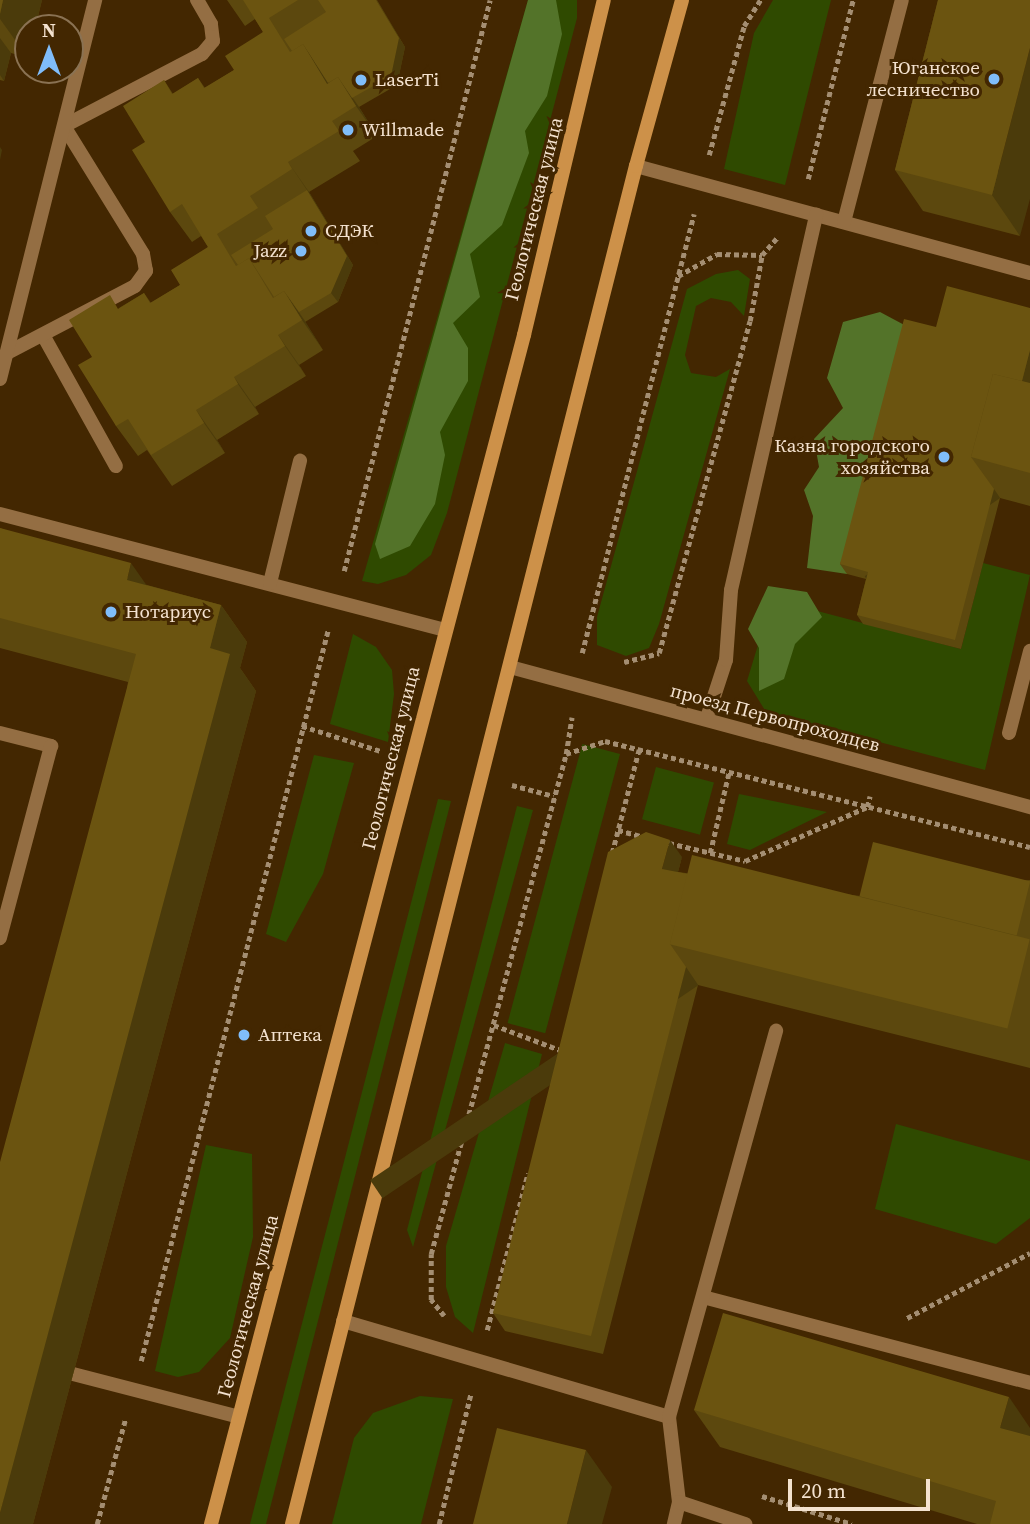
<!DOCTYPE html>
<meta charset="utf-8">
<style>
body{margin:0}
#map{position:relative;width:1030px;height:1524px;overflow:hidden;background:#432701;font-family:"Source Serif 4",serif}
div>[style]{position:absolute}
.green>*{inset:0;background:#2f4a00;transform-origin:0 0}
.forest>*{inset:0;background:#537329}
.path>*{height:4.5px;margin-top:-2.25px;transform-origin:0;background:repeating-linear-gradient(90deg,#a48e72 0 5px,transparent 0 8.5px)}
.service>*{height:14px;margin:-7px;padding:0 7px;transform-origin:7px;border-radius:7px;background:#946e43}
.minor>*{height:14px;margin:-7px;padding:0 7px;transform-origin:7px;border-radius:7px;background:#946e43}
.secondary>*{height:14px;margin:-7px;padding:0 7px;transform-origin:7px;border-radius:7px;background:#cd9149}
.wall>*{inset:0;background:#5c480e}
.shaded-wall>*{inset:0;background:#4b3b0b;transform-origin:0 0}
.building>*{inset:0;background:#6b5410;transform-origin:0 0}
.dots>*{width:19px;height:19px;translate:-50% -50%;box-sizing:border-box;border:4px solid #432701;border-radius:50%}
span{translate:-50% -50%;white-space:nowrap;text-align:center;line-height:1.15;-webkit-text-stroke:6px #432701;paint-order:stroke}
.poi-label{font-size:19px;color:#f4e2cf}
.right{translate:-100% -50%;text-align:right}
.left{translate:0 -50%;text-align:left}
.street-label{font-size:19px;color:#f4e2cf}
.north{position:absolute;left:14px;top:14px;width:70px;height:70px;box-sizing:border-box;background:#432701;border:2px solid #8a7253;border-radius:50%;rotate:0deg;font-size:19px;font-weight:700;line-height:28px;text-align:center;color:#f4e2cf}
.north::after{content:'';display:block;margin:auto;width:24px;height:32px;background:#80bdfa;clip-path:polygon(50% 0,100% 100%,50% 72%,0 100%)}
.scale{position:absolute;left:788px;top:1479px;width:142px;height:32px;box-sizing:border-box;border:4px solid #f4e2cf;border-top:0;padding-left:9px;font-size:21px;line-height:24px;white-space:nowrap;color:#f4e2cf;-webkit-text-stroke:5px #432701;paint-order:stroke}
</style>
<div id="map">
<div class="green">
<i style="clip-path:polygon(528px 0,577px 0,577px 18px,447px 513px,431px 555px,406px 575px,378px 584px,362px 581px)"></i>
<i style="clip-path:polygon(773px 0,831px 0,785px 185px,724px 169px,754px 33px)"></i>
<i style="clip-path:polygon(738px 270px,750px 279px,744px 316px,731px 302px,711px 298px,696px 306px,685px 355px,691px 373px,716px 377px,730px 369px,659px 624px,649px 648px,626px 656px,597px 645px,597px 617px,687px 289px,716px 274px)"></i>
<i style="clip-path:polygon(983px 563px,1030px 575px,985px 770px,766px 712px,747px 681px,772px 599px,961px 649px)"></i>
<i style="clip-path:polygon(353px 634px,376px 647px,392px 670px,394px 694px,388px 742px,330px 724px)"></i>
<i style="left:620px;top:754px;width:289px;height:39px;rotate:105deg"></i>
<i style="clip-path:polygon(314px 755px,354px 763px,323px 874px,286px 942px,266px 934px)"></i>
<i style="left:656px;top:767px;width:60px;height:54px;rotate:15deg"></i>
<i style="clip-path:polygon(739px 794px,827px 812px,750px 850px,727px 844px)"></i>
<i style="clip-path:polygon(438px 799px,451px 801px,266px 1524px,250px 1524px)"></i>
<i style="clip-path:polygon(517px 806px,533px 810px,413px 1247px,407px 1230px)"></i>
<i style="clip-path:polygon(505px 1043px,542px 1054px,473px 1333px,455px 1317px,446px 1287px,446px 1246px)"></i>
<i style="clip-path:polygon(896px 1124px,1030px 1161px,1030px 1218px,996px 1244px,875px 1209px)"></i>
<i style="clip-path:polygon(206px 1145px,252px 1154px,253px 1237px,230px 1338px,199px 1372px,178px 1377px,155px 1371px)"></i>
<i style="clip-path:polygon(420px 1396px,453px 1399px,421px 1524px,332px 1524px,354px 1438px,373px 1413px)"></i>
</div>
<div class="forest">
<i style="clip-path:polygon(528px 0,556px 0,562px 34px,547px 96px,525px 131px,529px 153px,502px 225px,470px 254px,480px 297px,453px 323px,468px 348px,468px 381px,440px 432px,445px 455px,435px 504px,410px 546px,380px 559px,375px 544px)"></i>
<i style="clip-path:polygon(880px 312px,910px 328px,847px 574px,807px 568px,813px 516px,804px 490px,819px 467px,814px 439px,843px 408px,827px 378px,843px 322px)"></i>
<i style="clip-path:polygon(768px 586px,807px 592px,822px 617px,795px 644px,784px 679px,759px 691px,759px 648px,748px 629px)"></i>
</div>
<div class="path">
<i style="left:709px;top:155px;width:134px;rotate:-74.8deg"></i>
<i style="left:744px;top:26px;width:31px;rotate:-58deg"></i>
<i style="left:808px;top:179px;width:185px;rotate:-75.9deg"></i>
<i style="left:678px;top:276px;width:45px;rotate:-29.4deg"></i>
<i style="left:717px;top:254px;width:45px;rotate:1.3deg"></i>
<i style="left:344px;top:571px;width:589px;rotate:-75.66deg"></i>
<i style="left:582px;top:653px;width:453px;rotate:-75.7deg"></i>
<i style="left:624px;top:662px;width:36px;rotate:-14deg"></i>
<i style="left:659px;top:653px;width:344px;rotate:-74.7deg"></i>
<i style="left:750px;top:321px;width:67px;rotate:-79.7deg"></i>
<i style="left:762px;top:255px;width:23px;rotate:-49deg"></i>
<i style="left:302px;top:726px;width:83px;rotate:17.6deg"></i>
<i style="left:566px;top:754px;width:41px;rotate:-18.4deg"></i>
<i style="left:605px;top:741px;width:438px;rotate:14deg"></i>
<i style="left:512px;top:785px;width:43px;rotate:14.7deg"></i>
<i style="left:618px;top:830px;width:27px;rotate:15deg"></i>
<i style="left:669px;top:843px;width:78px;rotate:13.3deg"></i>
<i style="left:745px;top:861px;width:133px;rotate:-23.9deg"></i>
<i style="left:867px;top:807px;width:11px;rotate:-75deg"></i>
<i style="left:612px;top:853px;width:107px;rotate:-75.4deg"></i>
<i style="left:710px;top:853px;width:83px;rotate:-76.8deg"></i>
<i style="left:494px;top:1025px;width:71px;rotate:20.7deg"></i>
<i style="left:444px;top:1316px;width:21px;rotate:-129deg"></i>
<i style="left:431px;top:1300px;width:46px;rotate:-90deg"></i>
<i style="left:431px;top:1254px;width:518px;rotate:-74.89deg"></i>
<i style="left:566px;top:754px;width:37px;rotate:-81deg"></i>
<i style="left:907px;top:1318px;width:139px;rotate:-27.9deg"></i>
<i style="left:487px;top:1330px;width:162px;rotate:-75.4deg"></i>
<i style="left:141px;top:1361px;width:755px;rotate:-75.65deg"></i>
<i style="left:762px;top:1496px;width:94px;rotate:17.3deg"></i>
<i style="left:97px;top:1524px;width:108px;rotate:-74.9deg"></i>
<i style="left:439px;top:1524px;width:135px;rotate:-76.3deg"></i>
</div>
<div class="service">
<i style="left:636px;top:166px;width:408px;rotate:15.2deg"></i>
<i style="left:844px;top:222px;width:229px;rotate:-75.4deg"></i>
<i style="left:43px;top:335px;width:150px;rotate:60.9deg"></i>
<i style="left:7px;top:353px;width:144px;rotate:-27.6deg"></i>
<i style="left:135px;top:286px;width:19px;rotate:-54deg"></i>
<i style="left:146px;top:271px;width:17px;rotate:-100deg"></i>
<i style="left:143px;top:254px;width:150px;rotate:-121.7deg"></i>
<i style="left:64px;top:126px;width:156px;rotate:-27.6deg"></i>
<i style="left:202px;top:54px;width:17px;rotate:-50deg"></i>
<i style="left:213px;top:41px;width:17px;rotate:-97deg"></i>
<i style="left:211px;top:24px;width:28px;rotate:-120deg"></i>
<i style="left:0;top:379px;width:391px;rotate:-75.9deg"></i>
<i style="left:0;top:514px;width:458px;rotate:14.6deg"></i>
<i style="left:270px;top:583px;width:126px;rotate:-76.2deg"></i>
<i style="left:707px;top:718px;width:61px;rotate:-71.9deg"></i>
<i style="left:726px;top:660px;width:70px;rotate:-85.9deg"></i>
<i style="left:731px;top:590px;width:385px;rotate:-77.2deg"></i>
<i style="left:0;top:733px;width:53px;rotate:14.3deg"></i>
<i style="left:51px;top:746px;width:199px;rotate:104.9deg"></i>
<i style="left:1009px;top:733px;width:85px;rotate:-75.6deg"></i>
<i style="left:703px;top:1297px;width:338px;rotate:14.7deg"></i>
<i style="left:343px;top:1321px;width:340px;rotate:16.4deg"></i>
<i style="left:669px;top:1417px;width:86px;rotate:83.3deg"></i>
<i style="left:679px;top:1502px;width:23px;rotate:103deg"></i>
<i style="left:73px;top:1374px;width:171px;rotate:14.5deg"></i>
<i style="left:669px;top:1417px;width:401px;rotate:-74.5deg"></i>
<i style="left:679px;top:1502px;width:70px;rotate:18.4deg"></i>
</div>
<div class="minor">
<i style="left:510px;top:667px;width:539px;rotate:15.07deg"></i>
</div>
<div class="secondary">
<i style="left:211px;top:1524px;width:1230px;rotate:-75.25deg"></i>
<i style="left:524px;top:335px;width:344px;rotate:-76.6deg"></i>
<i style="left:292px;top:1524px;width:1401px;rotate:-75.79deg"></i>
<i style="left:636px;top:166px;width:172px;rotate:-74.5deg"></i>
</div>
<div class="wall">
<i style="clip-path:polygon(0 0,42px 0,28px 58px,11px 53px,4px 81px,0 80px)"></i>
<i style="clip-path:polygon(227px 0,377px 0,405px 47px,397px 85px,359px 107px,377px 136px,353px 151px,360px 161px,309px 192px,353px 265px,338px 302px,305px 322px,323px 350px,299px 365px,306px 376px,255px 407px,259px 414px,217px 440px,225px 453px,172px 486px,147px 450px,138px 456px,116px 426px,92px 357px,119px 308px,144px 293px,151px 303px,180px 285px,208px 247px,201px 236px,192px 242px,170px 212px,145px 142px,164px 80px,173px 94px,198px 78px,205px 88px,234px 70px,263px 32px,255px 19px,245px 26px)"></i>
<i style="clip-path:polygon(938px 0,1020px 236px,923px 211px,895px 170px)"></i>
<i style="clip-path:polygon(1030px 308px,1030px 506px,1000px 498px,961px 649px,863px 624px,857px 615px,866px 579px,847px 574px,840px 564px,936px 327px)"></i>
<i style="clip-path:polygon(0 528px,147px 585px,221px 605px,247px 642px,240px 668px,256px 691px,33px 1524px,0 1524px,128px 682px,0 648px)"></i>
<i style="clip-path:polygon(682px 857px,678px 872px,860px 896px,1030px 880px,1030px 1068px,698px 985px,603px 1354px,505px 1331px,493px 1313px)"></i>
<i style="clip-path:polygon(694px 1410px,1030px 1428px,1030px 1524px,977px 1524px,720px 1447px)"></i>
</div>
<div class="shaded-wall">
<i style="clip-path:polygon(3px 0,42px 0,35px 28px,28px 28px,28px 58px,0 19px,0 14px)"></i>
<i style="clip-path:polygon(376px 0,405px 47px,397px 85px,391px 76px)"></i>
<i style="clip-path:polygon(0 38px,11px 53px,4px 81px,0 75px)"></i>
<i style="clip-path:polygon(303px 44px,324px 74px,342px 104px,327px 84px)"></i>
<i style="clip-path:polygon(1030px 48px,1030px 199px,1020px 236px,992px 195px)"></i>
<i style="clip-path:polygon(338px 77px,359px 107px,377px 136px,356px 106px)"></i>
<i style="clip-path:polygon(0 147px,2px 150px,0 160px)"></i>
<i style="clip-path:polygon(288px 162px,309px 192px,353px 265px,338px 302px,331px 293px,307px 190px)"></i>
<i style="clip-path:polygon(284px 291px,305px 321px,323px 350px,302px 320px)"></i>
<i style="clip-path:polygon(278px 335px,299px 365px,306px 376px,285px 346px)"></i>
<i style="clip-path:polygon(1030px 350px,1030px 384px,1000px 465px)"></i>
<i style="clip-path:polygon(234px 377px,255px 407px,259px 414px,238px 384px)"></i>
<i style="clip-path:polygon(196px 410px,217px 440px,225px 453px,204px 423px)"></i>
<i style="left:994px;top:489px;width:11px;height:156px;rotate:56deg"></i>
<i style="clip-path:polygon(131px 563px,157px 600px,127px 580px)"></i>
<i style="clip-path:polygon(221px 605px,247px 642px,240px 668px,256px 691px,33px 1524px,0 1524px,0 1513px,210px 648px)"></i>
<i style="clip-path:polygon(670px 840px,682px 857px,674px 887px,662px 869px)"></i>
<i style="left:686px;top:967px;width:22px;height:381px;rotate:56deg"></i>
<i style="clip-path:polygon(1009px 1397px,1030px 1428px,1030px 1450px,1000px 1428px)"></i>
<i style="clip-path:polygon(586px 1450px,612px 1487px,602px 1524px,567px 1524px)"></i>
</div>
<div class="building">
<i style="clip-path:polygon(0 0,3px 0,0 14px)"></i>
<i style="clip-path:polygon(243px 0,298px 0,269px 18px,290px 52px,303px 44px,327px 84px,338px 77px,356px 106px,332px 121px,339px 131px,288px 162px,292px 169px,250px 196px,258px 208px,217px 234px,236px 266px,249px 258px,273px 298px,284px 291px,302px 320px,278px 335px,285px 346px,234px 377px,238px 384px,196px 410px,204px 423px,151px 455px,128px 419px,116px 426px,78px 365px,92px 357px,69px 320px,110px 295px,118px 309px,144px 293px,150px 303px,180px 285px,171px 270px,208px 247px,182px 204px,170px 212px,132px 150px,145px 142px,123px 106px,164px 80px,172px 94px,198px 78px,204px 88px,234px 70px,225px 56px,263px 32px)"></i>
<i style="clip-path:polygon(318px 0,376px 0,399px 38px,391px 76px,352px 98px,338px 77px,328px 83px,303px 44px,292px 51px,284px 39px,326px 12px)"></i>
<i style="clip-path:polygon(938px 0,1030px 0,1030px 48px,992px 195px,895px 170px)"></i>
<i style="clip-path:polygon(307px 190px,347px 256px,331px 293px,299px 312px,284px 291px,274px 297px,249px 258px,238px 265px,231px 255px,273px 229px,265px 216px)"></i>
<i style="clip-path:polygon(947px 286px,1030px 308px,1030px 350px,1022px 381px,993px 374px,971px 457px,994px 489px,955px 640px,857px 615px,868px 572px,840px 564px,904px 319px,936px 327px)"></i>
<i style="clip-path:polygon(993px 374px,1030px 383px,1030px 473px,971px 457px)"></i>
<i style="clip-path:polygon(0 528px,131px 563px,127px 580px,221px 605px,210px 648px,230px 654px,0 1513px,0 1162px,136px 654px,0 618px)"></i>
<i style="clip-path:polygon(646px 832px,670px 840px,662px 869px,688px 874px,670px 944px,686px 967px,591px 1336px,493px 1313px,608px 852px)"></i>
<i style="left:873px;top:842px;width:162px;height:56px;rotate:14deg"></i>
<i style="left:692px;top:855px;width:348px;height:92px;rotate:14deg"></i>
<i style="clip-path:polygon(723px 1313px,1009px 1397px,1000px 1428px,1030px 1436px,1030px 1524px,990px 1524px,996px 1501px,694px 1410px)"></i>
<i style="clip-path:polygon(497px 1428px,586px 1450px,567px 1524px,473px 1524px)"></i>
</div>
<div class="dots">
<i style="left:994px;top:79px;background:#80bdfa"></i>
<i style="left:361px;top:80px;background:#80bdfa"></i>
<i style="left:348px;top:130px;background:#80bdfa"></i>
<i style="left:311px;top:231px;background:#80bdfa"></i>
<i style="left:301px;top:251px;background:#80bdfa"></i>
<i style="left:944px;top:457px;background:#80bdfa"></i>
<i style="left:111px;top:612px;background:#80bdfa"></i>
<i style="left:244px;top:1035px;background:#80bdfa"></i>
</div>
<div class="poi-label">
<span class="right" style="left:980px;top:79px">Юганское<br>лесничество</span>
<span class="left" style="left:375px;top:80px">LaserTi</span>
<span class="left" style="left:362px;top:130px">Willmade</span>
<span class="left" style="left:325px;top:231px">СДЭК</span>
<span class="right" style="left:287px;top:251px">Jazz</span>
<span class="right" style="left:930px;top:457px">Казна городского<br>хозяйства</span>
<span class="left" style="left:125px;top:612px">Нотариус</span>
<span class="left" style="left:258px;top:1035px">Аптека</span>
</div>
<div class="street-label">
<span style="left:534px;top:209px;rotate:-76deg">Геологическая улица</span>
<span style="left:775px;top:718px;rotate:15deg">проезд Первопроходцев</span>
<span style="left:391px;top:758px;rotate:-76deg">Геологическая улица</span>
<span style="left:248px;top:1306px;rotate:-75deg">Геологическая улица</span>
</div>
<div class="north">N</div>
<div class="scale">20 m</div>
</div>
